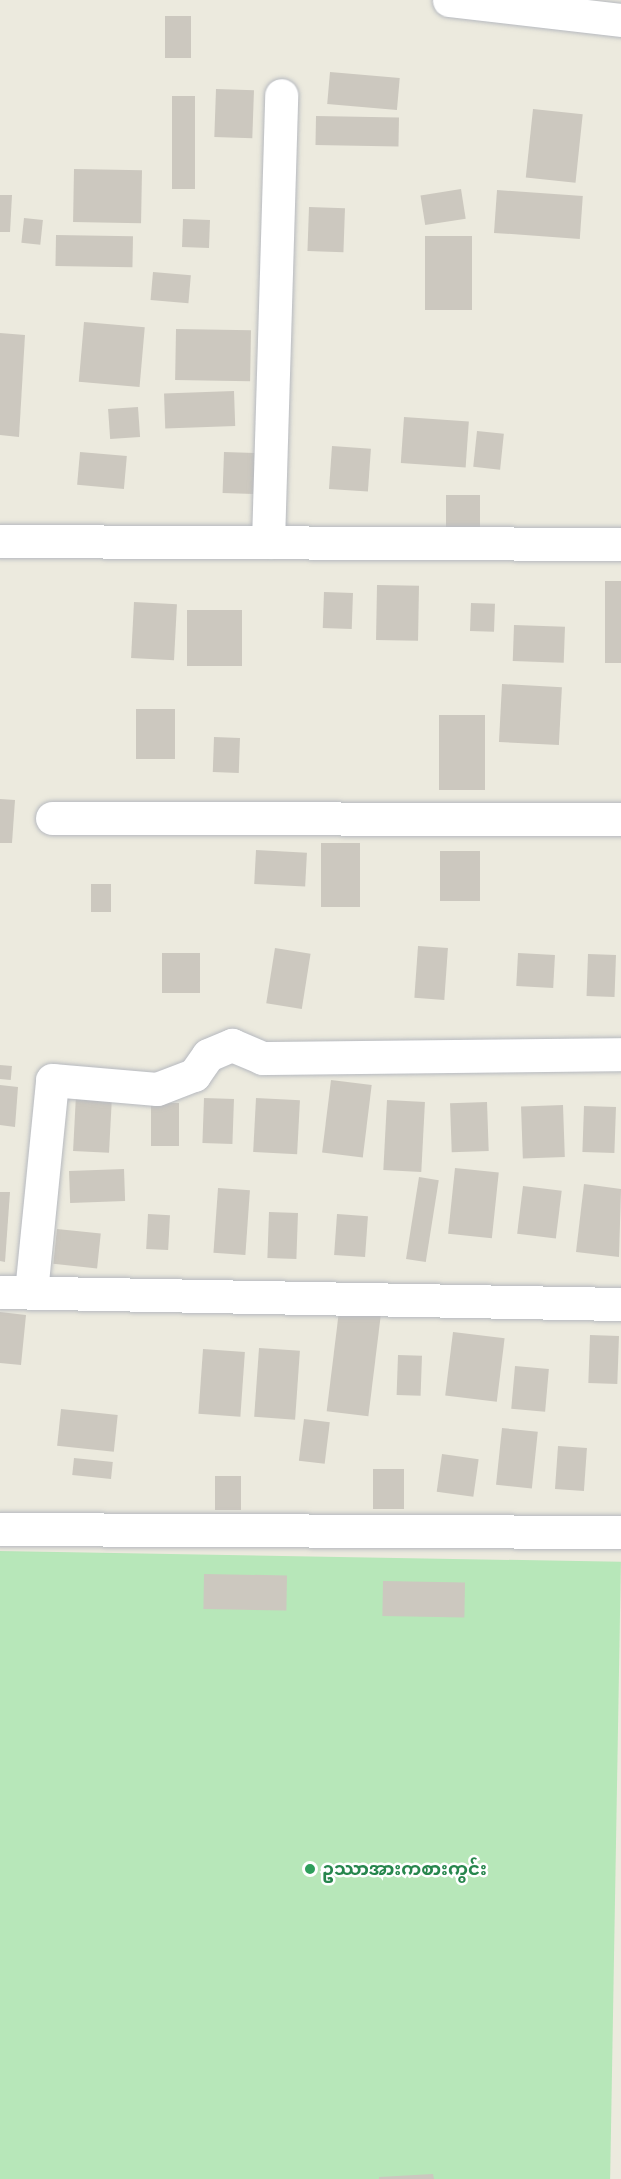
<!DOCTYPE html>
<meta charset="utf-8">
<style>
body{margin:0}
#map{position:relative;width:621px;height:2179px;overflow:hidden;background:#eceade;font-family:"Fira Sans","Noto Sans Myanmar",sans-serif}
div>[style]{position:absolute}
.green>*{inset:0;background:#b7e7b9;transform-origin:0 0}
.building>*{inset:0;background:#ccc8bf;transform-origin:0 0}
.roads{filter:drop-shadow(0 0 2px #b6b9bf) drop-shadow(0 0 2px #b6b9bf)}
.minor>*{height:33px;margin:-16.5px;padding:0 16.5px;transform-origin:16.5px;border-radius:16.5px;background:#fff}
.dots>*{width:16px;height:16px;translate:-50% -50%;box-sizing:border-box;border:3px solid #fff;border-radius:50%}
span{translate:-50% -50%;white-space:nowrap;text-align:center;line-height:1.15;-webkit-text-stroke:5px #fff;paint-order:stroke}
.leisure-label{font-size:18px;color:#27864d;font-weight:700}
.left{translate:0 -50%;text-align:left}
</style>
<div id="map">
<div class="green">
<i style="left:0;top:1551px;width:621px;height:628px;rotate:1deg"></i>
</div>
<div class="building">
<i style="left:165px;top:16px;width:26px;height:42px"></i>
<i style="left:330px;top:72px;width:70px;height:32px;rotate:5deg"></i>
<i style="left:216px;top:89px;width:38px;height:48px;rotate:2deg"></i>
<i style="left:172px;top:96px;width:23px;height:93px"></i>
<i style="left:533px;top:109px;width:50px;height:69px;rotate:6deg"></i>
<i style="left:316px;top:116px;width:83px;height:29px;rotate:1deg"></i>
<i style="left:74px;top:169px;width:68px;height:53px;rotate:1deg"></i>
<i style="left:461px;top:189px;width:30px;height:41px;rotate:81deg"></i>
<i style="left:497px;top:190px;width:86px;height:43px;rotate:4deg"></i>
<i style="clip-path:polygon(0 195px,12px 195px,10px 232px,0 232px)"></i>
<i style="left:309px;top:207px;width:36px;height:44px;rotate:2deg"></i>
<i style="left:24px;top:218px;width:19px;height:25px;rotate:6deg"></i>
<i style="left:183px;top:219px;width:27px;height:28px;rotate:2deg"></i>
<i style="left:56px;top:235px;width:77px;height:31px;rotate:1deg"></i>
<i style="left:425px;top:236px;width:47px;height:74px"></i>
<i style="left:153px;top:272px;width:38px;height:28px;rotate:5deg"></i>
<i style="left:84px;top:322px;width:61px;height:60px;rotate:5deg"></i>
<i style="left:176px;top:329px;width:75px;height:51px;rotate:1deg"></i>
<i style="clip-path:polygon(0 333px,25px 335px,19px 437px,0 435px)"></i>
<i style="left:234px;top:391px;width:35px;height:70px;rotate:88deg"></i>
<i style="left:138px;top:407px;width:30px;height:30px;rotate:86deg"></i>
<i style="left:404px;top:417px;width:65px;height:46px;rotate:4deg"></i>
<i style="left:477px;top:431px;width:27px;height:36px;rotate:6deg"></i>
<i style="left:332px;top:446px;width:39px;height:43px;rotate:4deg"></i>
<i style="left:80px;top:452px;width:47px;height:33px;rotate:5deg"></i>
<i style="left:224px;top:452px;width:31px;height:41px;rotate:2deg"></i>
<i style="left:446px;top:495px;width:34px;height:35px"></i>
<i style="left:605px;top:581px;width:16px;height:82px"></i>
<i style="left:377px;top:585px;width:42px;height:55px;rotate:1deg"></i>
<i style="left:324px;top:592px;width:29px;height:36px;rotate:2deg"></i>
<i style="left:134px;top:602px;width:43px;height:56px;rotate:3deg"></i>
<i style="left:471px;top:603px;width:24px;height:28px;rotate:2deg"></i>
<i style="left:187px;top:610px;width:55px;height:56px"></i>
<i style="left:514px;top:625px;width:51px;height:36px;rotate:2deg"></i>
<i style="left:502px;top:684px;width:60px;height:58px;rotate:3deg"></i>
<i style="left:136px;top:709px;width:39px;height:50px"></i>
<i style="left:439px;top:715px;width:46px;height:75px"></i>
<i style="left:214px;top:737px;width:26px;height:35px;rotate:2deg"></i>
<i style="clip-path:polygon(0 799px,15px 800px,12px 843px,0 843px)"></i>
<i style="left:321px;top:843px;width:39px;height:64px"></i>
<i style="left:256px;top:850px;width:51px;height:34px;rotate:3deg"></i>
<i style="left:440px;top:851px;width:40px;height:50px"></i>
<i style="left:111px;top:884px;width:28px;height:20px;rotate:90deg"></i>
<i style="left:418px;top:946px;width:30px;height:52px;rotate:4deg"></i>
<i style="left:275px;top:948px;width:36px;height:56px;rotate:9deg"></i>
<i style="left:162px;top:953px;width:38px;height:40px"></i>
<i style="left:518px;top:953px;width:37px;height:33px;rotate:3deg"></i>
<i style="left:588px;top:954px;width:28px;height:42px;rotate:2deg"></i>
<i style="left:0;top:1065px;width:12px;height:14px;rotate:5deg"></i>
<i style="left:331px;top:1080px;width:41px;height:73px;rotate:7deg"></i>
<i style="clip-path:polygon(0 1085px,18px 1087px,15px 1127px,0 1125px)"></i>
<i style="left:76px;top:1095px;width:36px;height:56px;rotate:3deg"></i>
<i style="left:204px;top:1098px;width:30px;height:45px;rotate:2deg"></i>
<i style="left:256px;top:1098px;width:44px;height:54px;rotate:3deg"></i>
<i style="left:387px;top:1100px;width:38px;height:70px;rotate:3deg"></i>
<i style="left:487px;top:1102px;width:49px;height:37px;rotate:88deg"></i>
<i style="left:151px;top:1103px;width:28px;height:43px"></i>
<i style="left:563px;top:1105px;width:52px;height:42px;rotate:88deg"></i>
<i style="left:584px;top:1106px;width:32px;height:46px;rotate:2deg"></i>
<i style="left:455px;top:1168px;width:44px;height:66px;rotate:6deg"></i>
<i style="left:124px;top:1169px;width:32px;height:55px;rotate:88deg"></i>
<i style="left:419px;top:1177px;width:20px;height:83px;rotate:9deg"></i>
<i style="clip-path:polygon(584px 1184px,621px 1189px,619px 1257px,576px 1252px)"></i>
<i style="left:523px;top:1186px;width:39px;height:48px;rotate:7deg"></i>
<i style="left:218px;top:1188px;width:32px;height:65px;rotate:4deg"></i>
<i style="clip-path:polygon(0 1192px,10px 1192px,5px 1262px,0 1261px)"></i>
<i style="left:269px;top:1212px;width:29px;height:46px;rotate:2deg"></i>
<i style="left:148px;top:1214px;width:22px;height:35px;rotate:3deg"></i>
<i style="left:337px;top:1214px;width:31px;height:41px;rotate:4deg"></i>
<i style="left:57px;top:1229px;width:44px;height:35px;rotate:6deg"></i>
<i style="left:339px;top:1311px;width:42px;height:101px;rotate:7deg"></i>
<i style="clip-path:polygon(0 1312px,26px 1315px,21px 1365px,0 1363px)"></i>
<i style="left:453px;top:1332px;width:52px;height:64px;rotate:7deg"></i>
<i style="left:590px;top:1335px;width:29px;height:48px;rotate:2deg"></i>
<i style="left:259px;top:1348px;width:41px;height:69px;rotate:4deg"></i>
<i style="left:203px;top:1349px;width:42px;height:65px;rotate:4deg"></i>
<i style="left:398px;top:1355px;width:24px;height:40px;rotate:2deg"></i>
<i style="left:515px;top:1366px;width:34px;height:43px;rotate:5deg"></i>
<i style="left:61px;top:1409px;width:57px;height:37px;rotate:6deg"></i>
<i style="left:304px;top:1419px;width:26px;height:42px;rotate:7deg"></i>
<i style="left:502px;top:1428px;width:36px;height:57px;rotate:6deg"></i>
<i style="left:558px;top:1446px;width:29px;height:43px;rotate:4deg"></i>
<i style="left:442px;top:1454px;width:37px;height:38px;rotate:8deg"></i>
<i style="left:74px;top:1458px;width:39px;height:17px;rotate:6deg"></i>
<i style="left:373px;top:1469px;width:31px;height:40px"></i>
<i style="left:215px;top:1476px;width:26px;height:34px"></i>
<i style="left:204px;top:1574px;width:83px;height:35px;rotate:1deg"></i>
<i style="left:383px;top:1581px;width:82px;height:35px;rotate:1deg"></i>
<i style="clip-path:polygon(433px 2174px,434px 2179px,379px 2179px,379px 2177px)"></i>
</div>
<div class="roads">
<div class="minor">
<i style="left:449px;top:0;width:173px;rotate:6.6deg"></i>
<i style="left:0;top:541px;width:621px;rotate:0.28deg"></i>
<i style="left:268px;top:542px;width:447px;rotate:-88.3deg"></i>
<i style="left:52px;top:818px;width:569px;rotate:0.1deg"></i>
<i style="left:0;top:1292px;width:621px;rotate:1.11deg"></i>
<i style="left:31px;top:1292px;width:213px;rotate:-84.3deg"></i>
<i style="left:52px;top:1080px;width:105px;rotate:4.9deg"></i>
<i style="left:157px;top:1089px;width:40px;rotate:-21deg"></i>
<i style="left:194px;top:1075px;width:24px;rotate:-55deg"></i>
<i style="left:208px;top:1055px;width:26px;rotate:-23deg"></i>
<i style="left:232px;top:1045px;width:33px;rotate:23deg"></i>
<i style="left:262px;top:1058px;width:359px;rotate:-0.6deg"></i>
<i style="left:0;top:1529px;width:621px;rotate:0.28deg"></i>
</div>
</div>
<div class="dots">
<i style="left:310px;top:1869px;background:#2e9e5b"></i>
</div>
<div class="leisure-label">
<span class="left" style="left:322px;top:1869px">ဥဿာ‌အားကစားကွင်း</span>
</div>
</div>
